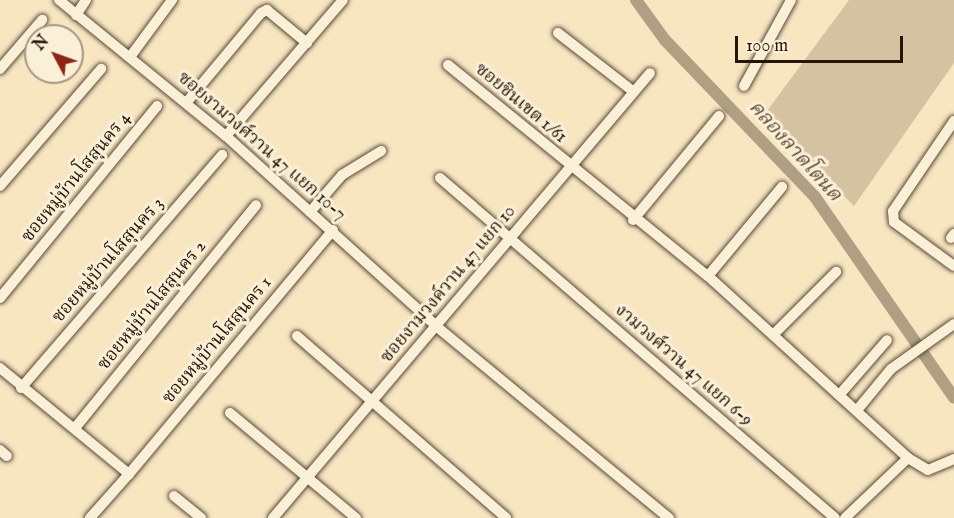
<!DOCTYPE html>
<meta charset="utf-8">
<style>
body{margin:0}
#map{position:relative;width:954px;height:518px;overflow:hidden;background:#f8e6c1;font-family:"IM FELL English","Noto Serif Thai",serif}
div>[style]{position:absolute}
.green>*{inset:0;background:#d4c2a1}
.canal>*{height:12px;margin:-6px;padding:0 6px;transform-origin:6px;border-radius:6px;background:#b09f82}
.roads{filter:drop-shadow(0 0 2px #594936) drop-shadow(0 0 2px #594936)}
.street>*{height:10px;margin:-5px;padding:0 5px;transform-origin:5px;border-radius:5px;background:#faefd7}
span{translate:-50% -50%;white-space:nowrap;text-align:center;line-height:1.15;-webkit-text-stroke:6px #faefd7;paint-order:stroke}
.street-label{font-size:18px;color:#241507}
.water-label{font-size:20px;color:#5c4c38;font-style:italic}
.north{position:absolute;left:24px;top:24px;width:60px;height:60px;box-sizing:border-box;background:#faefd7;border:2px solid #a49884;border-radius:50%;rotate:311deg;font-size:16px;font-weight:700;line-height:24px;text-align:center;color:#241507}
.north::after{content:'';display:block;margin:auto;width:21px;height:27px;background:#8f2418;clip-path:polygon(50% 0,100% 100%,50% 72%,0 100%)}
.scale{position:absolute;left:735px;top:36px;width:168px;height:27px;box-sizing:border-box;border:3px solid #241507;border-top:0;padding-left:8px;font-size:18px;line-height:21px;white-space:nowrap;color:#241507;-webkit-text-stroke:4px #faefd7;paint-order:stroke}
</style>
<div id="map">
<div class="green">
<i style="clip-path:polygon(849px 0,954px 0,954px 63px,854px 206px,764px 115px)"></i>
</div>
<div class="canal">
<i style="left:636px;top:0;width:49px;rotate:54.1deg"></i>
<i style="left:665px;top:40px;width:217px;rotate:46.3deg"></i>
<i style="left:815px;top:197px;width:244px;rotate:55.3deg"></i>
</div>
<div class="roads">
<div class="street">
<i style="left:59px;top:0;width:215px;rotate:39.2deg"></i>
<i style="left:226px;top:136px;width:283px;rotate:42.1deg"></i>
<i style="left:436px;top:326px;width:302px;rotate:39.5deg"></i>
<i style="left:76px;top:15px;width:18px;rotate:-56deg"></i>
<i style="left:558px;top:33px;width:96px;rotate:37.8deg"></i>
<i style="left:130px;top:57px;width:71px;rotate:-53.6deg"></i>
<i style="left:448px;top:65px;width:335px;rotate:39.1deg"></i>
<i style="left:708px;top:276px;width:270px;rotate:42.3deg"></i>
<i style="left:908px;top:458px;width:23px;rotate:31deg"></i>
<i style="left:928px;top:470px;width:28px;rotate:-23deg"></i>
<i style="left:0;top:69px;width:65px;rotate:-49.4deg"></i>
<i style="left:744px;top:86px;width:98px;rotate:-61.3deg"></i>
<i style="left:186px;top:103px;width:117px;rotate:-50.2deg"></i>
<i style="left:261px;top:13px;width:7px;rotate:-27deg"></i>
<i style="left:267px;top:10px;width:52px;rotate:39.5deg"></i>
<i style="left:954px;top:121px;width:109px;rotate:124.1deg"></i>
<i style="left:893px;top:211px;width:11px;rotate:85deg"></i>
<i style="left:894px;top:222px;width:74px;rotate:36.3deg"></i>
<i style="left:226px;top:136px;width:179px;rotate:-49.3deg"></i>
<i style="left:440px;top:178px;width:521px;rotate:40.72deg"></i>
<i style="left:0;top:186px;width:155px;rotate:-49.2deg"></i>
<i style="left:310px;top:212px;width:49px;rotate:-49.1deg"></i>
<i style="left:342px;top:175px;width:46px;rotate:-31.6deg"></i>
<i style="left:633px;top:220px;width:135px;rotate:-50.4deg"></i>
<i style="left:951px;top:238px;width:5px;rotate:-53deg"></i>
<i style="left:708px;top:276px;width:116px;rotate:-50.3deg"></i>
<i style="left:0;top:298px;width:248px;rotate:-50.7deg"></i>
<i style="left:774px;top:334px;width:88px;rotate:-45deg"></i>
<i style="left:297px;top:336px;width:277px;rotate:41deg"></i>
<i style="left:0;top:368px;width:167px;rotate:39.4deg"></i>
<i style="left:129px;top:474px;width:59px;rotate:131.6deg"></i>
<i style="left:21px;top:388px;width:308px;rotate:-49.2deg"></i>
<i style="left:841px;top:393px;width:70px;rotate:-49deg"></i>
<i style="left:858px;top:409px;width:52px;rotate:-50.5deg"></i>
<i style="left:891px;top:369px;width:77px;rotate:-35.5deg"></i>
<i style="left:230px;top:413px;width:164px;rotate:39.8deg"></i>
<i style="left:75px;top:428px;width:287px;rotate:-50.9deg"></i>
<i style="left:0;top:450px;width:9px;rotate:41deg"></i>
<i style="left:129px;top:474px;width:318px;rotate:-50.1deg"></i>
<i style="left:174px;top:496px;width:35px;rotate:39deg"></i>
<i style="left:273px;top:518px;width:583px;rotate:-49.73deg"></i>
<i style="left:845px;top:518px;width:87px;rotate:-43.6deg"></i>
</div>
</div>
<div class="street-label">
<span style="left:520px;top:104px;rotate:40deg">ซอยชินเขต 1/61</span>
<span style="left:261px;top:147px;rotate:41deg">ซอยงามวงศ์วาน 47 แยก 10-7</span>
<span style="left:77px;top:178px;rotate:-51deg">ซอยหมู่บ้านโสสุนคร 4</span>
<span style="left:109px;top:261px;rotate:-49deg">ซอยหมู่บ้านโสสุนคร 3</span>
<span style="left:449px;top:285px;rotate:-50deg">ซอยงามวงค์วาน 47 แยก 10</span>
<span style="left:153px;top:306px;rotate:-51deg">ซอยหมู่บ้านโสสุนคร 2</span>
<span style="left:218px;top:341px;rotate:-50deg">ซอยหมู่บ้านโสสุนคร 1</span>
<span style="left:683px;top:366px;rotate:41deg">งามวงศ์วาน 47 แยก 6-9</span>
</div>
<div class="water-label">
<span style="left:795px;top:151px;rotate:48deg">คลองลาดโตนด</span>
</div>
<div class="north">N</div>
<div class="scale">100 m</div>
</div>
